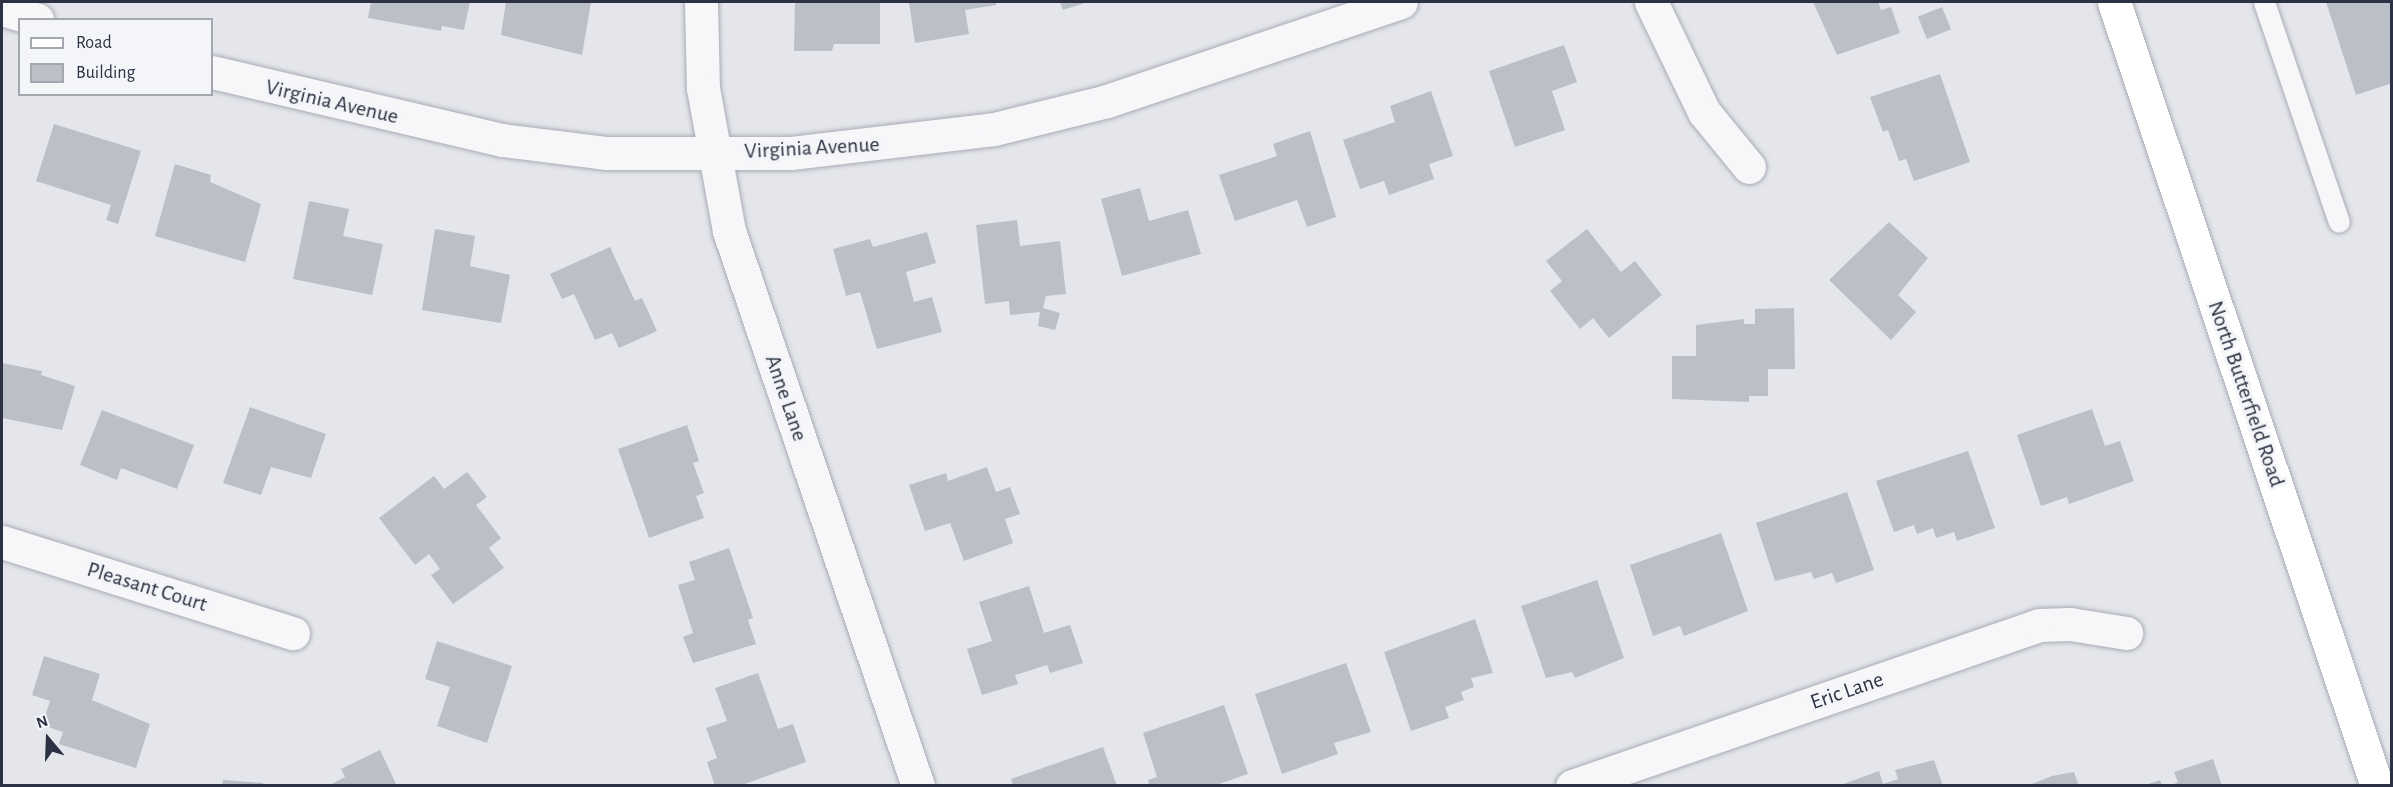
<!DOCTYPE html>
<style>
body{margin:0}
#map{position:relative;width:2393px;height:787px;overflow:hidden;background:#e4e6eb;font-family:"Alegreya Sans",sans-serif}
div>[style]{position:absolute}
.building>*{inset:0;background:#bbbfc8;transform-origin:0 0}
.roads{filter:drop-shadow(0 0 2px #a9acb5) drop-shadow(0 0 2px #a9acb5)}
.lane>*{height:21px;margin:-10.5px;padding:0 10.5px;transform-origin:10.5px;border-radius:10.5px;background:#f7f7fa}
.street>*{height:33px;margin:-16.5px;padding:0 16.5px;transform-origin:16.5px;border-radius:16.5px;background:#f7f7fa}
.secondary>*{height:33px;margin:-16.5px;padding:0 16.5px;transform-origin:16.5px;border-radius:16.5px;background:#fff}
span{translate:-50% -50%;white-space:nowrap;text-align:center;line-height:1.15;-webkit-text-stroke:6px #f4f5f9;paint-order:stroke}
.street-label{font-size:22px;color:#2c3243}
.frame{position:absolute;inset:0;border:3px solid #2c3243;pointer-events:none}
.legend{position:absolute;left:18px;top:18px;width:195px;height:78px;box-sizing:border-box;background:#f4f5f9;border:2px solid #a4a7b0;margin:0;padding:8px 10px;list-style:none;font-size:18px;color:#2c3243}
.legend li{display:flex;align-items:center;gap:12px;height:30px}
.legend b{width:30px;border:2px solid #a4a7b0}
.north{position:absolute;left:18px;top:709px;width:60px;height:60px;-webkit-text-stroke:4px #f4f5f9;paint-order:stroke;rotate:341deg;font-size:16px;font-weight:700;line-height:24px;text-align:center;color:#2c3243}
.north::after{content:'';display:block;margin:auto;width:21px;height:27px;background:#2c3243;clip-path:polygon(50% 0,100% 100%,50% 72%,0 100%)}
</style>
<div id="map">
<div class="building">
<i style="clip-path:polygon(371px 2px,470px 2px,464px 30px,442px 26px,441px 31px,368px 18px)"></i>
<i style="clip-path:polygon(506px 2px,591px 2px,582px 55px,501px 35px)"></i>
<i style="clip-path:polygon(795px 2px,880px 2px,880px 44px,834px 44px,832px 51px,794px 51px)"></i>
<i style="clip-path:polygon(909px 2px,996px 2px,996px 5px,965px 10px,969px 34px,915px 43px)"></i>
<i style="clip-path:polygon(1060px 2px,1088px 2px,1063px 10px)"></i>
<i style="clip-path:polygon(1813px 2px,1878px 2px,1881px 10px,1891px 7px,1900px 33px,1837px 55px)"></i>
<i style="clip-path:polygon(2326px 2px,2392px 2px,2392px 83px,2356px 95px)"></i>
<i style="left:1942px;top:7px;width:24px;height:26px;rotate:68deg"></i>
<i style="clip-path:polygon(1564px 45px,1577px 82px,1552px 91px,1565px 130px,1515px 147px,1489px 71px)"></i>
<i style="clip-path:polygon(1940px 74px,1970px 162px,1914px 181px,1906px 159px,1899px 161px,1888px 130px,1883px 132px,1870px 97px)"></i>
<i style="clip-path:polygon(1431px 91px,1453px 156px,1429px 164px,1434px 179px,1389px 195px,1384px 181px,1360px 189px,1343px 140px,1395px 122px,1390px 106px)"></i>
<i style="clip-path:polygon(54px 124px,141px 151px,118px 224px,106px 220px,111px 205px,36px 181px)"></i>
<i style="clip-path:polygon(1310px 131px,1336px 217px,1307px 227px,1297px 200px,1235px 221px,1219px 175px,1277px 156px,1273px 144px)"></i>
<i style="clip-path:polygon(175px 164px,211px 175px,210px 182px,261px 204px,245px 262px,155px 236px)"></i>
<i style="clip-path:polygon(1140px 188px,1149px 221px,1188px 210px,1201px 254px,1122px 276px,1101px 199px)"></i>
<i style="clip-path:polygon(309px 201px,349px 209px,343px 236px,383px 244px,372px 295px,293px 279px)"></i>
<i style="clip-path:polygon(1017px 220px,1020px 246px,1060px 241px,1066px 294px,1046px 296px,1043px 308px,1060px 313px,1055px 330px,1038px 326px,1040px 312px,1010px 315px,1009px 301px,985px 304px,976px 225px)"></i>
<i style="clip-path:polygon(1889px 222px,1928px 258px,1898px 295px,1916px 312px,1891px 340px,1829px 280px)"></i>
<i style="clip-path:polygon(435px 229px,475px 236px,470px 266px,510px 275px,501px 323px,422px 310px)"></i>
<i style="clip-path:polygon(1587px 229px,1621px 272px,1635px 261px,1662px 295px,1609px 338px,1593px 318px,1580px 329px,1550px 291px,1562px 281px,1546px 261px)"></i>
<i style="clip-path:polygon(927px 232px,936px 263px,906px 272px,914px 302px,932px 297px,942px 332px,877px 349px,860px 292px,846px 296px,833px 249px,870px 239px,873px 247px)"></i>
<i style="clip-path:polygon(610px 247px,635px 301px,642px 298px,657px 331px,619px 348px,612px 333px,595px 340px,574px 294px,562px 299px,550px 274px)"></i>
<i style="clip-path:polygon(1794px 308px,1795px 369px,1768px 369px,1768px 396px,1749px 396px,1749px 402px,1672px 399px,1672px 356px,1696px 356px,1696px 325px,1744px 319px,1744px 324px,1755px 324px,1755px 309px)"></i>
<i style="clip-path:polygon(2px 363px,42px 371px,41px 375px,75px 386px,62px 430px,2px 418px)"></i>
<i style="clip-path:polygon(250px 407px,326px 434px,311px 478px,271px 467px,261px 495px,223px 483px)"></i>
<i style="clip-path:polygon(2092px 409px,2105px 446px,2120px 441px,2134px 481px,2069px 504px,2067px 497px,2041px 506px,2017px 435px)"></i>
<i style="clip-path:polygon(102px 410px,194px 445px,177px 489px,121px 468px,117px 480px,80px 465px)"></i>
<i style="clip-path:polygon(687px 425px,699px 461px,693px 463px,704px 493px,696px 496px,704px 518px,649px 538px,618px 449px)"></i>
<i style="clip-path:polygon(1968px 451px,1995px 528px,1957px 541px,1954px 532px,1936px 538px,1933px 528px,1917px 534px,1914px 525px,1894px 532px,1876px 481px)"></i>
<i style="clip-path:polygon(987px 467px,996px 492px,1010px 487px,1020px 514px,1005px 519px,1013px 543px,964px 561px,950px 523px,925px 531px,909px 485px,946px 473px,948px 481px)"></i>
<i style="clip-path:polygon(467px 472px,487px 497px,476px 505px,501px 538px,489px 548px,504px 568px,453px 604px,431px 575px,440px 569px,429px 554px,415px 565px,379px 518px,434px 476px,444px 489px)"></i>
<i style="clip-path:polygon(1847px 492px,1874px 570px,1836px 583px,1832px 573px,1814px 579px,1811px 572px,1775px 581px,1756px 523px)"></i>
<i style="clip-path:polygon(1721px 533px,1748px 611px,1684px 636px,1680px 626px,1653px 636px,1630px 565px)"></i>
<i style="clip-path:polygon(729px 548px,753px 618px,748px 620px,756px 644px,693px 663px,683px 637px,693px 633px,678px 585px,695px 580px,689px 562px)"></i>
<i style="clip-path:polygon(1597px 580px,1624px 658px,1575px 678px,1572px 672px,1546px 678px,1521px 606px)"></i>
<i style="clip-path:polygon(1029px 586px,1044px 633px,1070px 625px,1083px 663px,1050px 673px,1047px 665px,1015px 675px,1018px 684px,982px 695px,967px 649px,992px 641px,979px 602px)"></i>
<i style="clip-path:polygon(1475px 619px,1493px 673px,1471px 678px,1474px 687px,1461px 692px,1464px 700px,1445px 707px,1449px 718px,1411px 731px,1384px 652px)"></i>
<i style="clip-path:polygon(437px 641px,512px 666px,487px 743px,437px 726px,450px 687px,425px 679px)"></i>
<i style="clip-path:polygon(44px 656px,100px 674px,92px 700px,150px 724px,136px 768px,59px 744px,63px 732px,42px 725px,50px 701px,32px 695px)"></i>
<i style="clip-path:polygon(1346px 663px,1371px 732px,1334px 743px,1338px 754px,1282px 774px,1255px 694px)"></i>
<i style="clip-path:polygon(758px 673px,778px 729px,793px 724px,806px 762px,739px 786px,715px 786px,707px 762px,717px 758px,706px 728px,727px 721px,715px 688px)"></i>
<i style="clip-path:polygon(1224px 705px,1248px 774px,1213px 786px,1149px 786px,1148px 780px,1157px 777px,1143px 733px)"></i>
<i style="clip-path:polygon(1103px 747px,1117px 786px,1013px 786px,1011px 779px)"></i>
<i style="clip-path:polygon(380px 750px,397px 786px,328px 786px,345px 777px,341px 769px)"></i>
<i style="clip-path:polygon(2213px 759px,2222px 786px,2170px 786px,2178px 782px,2174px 772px)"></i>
<i style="clip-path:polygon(1934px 760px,1943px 786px,1838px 786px,1879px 771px,1883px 784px,1898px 779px,1895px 770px)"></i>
<i style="clip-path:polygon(2074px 772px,2079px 786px,2027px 786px,2052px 776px)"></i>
<i style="clip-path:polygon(223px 780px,263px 783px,263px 786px,222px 786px)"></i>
<i style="clip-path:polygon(2160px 780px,2162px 786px,2145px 786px,2145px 785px)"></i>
</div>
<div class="roads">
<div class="lane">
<i style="left:2264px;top:2px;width:232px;rotate:71.2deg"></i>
</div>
<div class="street">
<i style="left:701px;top:2px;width:86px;rotate:88.7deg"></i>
<i style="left:703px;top:88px;width:145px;rotate:79.7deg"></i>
<i style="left:729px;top:231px;width:586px;rotate:71.19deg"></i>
<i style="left:1651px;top:2px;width:122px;rotate:64.3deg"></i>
<i style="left:1704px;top:112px;width:71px;rotate:50.7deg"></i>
<i style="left:2px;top:9px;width:37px;rotate:17deg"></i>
<i style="left:212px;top:72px;width:298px;rotate:13.2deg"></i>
<i style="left:502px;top:140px;width:106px;rotate:7.1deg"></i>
<i style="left:607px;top:153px;width:184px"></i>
<i style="left:791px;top:153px;width:204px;rotate:-6.7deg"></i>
<i style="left:994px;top:129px;width:116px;rotate:-13.9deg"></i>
<i style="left:1107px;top:101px;width:310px;rotate:-18.6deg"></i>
<i style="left:2px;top:542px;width:305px;rotate:17.4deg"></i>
<i style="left:1572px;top:786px;width:494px;rotate:-19deg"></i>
<i style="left:2039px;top:625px;width:31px;rotate:-2deg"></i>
<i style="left:2070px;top:624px;width:57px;rotate:9.1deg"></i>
</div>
<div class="secondary">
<i style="left:2114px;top:2px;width:827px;rotate:71.46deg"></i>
</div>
</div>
<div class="street-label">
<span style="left:332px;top:102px;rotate:13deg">Virginia Avenue</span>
<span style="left:812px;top:148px;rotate:-3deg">Virginia Avenue</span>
<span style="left:2246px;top:394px;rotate:71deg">North Butterfield Road</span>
<span style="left:786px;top:398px;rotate:71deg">Anne Lane</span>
<span style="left:147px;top:587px;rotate:17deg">Pleasant Court</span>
<span style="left:1847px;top:691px;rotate:-19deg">Eric Lane</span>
</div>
<div class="frame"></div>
<ul class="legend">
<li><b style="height:8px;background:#fff"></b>Road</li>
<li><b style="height:16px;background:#bbbfc8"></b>Building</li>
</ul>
<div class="north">N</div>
</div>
